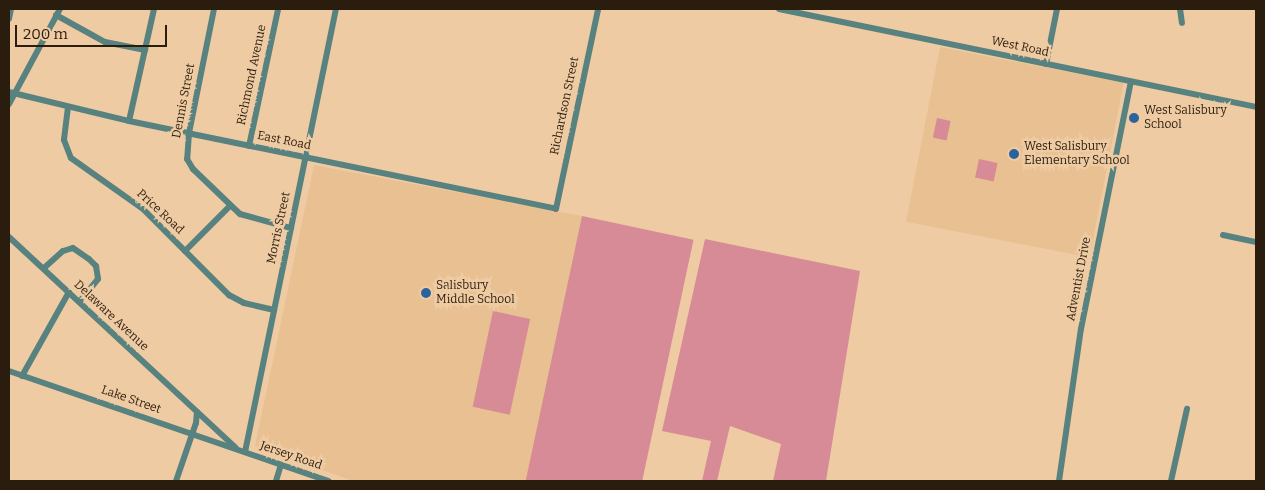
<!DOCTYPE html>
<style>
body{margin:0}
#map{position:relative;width:1265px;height:490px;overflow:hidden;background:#efcba3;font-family:Bitter,serif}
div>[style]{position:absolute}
.built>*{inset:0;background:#e8c092;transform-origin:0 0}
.green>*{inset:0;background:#d78b96;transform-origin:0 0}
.minor>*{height:6px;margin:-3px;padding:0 3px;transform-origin:3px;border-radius:3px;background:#57827f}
.dots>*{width:14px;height:14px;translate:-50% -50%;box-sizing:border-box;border:2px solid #efcba3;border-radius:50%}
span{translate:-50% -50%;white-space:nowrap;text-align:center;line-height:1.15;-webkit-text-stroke:5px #efcba3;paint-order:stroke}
.street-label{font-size:12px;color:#2a1d0d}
.poi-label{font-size:12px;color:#2a1d0d}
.left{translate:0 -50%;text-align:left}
.frame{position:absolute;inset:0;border:10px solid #2a1d0d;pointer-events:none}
.scale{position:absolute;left:15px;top:25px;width:152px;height:22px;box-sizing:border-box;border:2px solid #2a1d0d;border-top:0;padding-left:6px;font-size:15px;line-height:18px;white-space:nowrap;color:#2a1d0d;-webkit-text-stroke:4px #efcba3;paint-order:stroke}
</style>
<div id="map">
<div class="built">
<i style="left:940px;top:47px;width:187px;height:178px;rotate:11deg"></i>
<i style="clip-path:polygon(314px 165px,582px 216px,528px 481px,353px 481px,255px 446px)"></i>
</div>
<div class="green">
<i style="left:937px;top:118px;width:14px;height:20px;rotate:12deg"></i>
<i style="left:979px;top:159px;width:19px;height:19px;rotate:12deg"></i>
<i style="left:582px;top:216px;width:114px;height:270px;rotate:12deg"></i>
<i style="clip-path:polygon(705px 239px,860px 271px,826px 481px,773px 481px,781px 444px,730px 426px,717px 481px,702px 481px,711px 441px,662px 431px)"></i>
<i style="left:493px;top:311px;width:38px;height:98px;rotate:12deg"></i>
</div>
<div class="minor">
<i style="left:214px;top:9px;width:126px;rotate:101.4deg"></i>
<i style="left:189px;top:133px;width:26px;rotate:94deg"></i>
<i style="left:187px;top:159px;width:12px;rotate:59deg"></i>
<i style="left:193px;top:169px;width:65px;rotate:43.8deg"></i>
<i style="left:240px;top:214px;width:53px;rotate:15.4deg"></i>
<i style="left:779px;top:9px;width:487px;rotate:11.6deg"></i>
<i style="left:1180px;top:9px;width:14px;rotate:82deg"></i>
<i style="left:56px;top:15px;width:56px;rotate:28.9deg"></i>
<i style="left:105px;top:42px;width:41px;rotate:11.3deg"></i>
<i style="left:9px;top:19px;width:10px;rotate:-79deg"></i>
<i style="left:1046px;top:64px;width:56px;rotate:-78.7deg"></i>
<i style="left:9px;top:92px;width:123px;rotate:13.6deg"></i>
<i style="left:129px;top:121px;width:436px;rotate:11.6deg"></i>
<i style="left:556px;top:209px;width:204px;rotate:-78.1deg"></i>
<i style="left:9px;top:104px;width:108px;rotate:-61.8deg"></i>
<i style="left:68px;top:107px;width:33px;rotate:97deg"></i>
<i style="left:64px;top:140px;width:19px;rotate:69deg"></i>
<i style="left:71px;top:158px;width:88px;rotate:35.3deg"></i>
<i style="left:143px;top:209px;width:122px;rotate:45deg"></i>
<i style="left:229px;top:295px;width:17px;rotate:28deg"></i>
<i style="left:244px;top:303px;width:31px;rotate:13deg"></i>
<i style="left:129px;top:121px;width:115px;rotate:-77.4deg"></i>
<i style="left:249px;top:146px;width:140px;rotate:-78deg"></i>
<i style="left:1223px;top:235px;width:34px;rotate:12deg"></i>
<i style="left:9px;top:237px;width:309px;rotate:42.9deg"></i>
<i style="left:185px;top:251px;width:64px;rotate:-45deg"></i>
<i style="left:44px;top:268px;width:25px;rotate:-42deg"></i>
<i style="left:63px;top:251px;width:10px;rotate:-17deg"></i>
<i style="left:73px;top:248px;width:19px;rotate:35deg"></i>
<i style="left:89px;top:259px;width:10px;rotate:45deg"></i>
<i style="left:96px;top:266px;width:13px;rotate:81deg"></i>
<i style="left:98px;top:279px;width:28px;rotate:129deg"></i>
<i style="left:9px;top:371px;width:338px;rotate:19deg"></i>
<i style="left:22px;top:376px;width:96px;rotate:-60.8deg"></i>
<i style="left:245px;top:452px;width:452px;rotate:-78.4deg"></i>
<i style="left:176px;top:481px;width:61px;rotate:-71deg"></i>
<i style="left:196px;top:423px;width:11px;rotate:-85deg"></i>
<i style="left:276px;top:481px;width:17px;rotate:-73deg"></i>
<i style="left:1059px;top:481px;width:154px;rotate:-81.8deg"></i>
<i style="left:1081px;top:329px;width:252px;rotate:-78.6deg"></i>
<i style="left:1171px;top:481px;width:74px;rotate:-77.5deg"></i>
</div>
<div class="dots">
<i style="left:1134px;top:118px;background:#2b649c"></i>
<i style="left:1014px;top:154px;background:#2b649c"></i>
<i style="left:426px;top:293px;background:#2b649c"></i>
</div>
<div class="street-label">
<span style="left:1020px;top:47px;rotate:12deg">West Road</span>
<span style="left:252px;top:75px;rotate:-78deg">Richmond Avenue</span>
<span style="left:184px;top:101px;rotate:-79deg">Dennis Street</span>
<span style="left:565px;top:106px;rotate:-78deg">Richardson Street</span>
<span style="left:284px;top:141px;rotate:11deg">East Road</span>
<span style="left:160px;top:212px;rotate:43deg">Price Road</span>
<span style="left:279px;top:228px;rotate:-78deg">Morris Street</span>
<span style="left:1079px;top:279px;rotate:-79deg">Adventist Drive</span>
<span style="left:111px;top:316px;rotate:43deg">Delaware Avenue</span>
<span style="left:131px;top:400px;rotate:19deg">Lake Street</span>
<span style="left:291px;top:456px;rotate:19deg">Jersey Road</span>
</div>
<div class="poi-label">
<span class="left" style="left:1144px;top:118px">West Salisbury<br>School</span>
<span class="left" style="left:1024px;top:154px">West Salisbury<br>Elementary School</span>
<span class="left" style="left:436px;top:293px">Salisbury<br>Middle School</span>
</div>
<div class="frame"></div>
<div class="scale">200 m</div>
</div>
